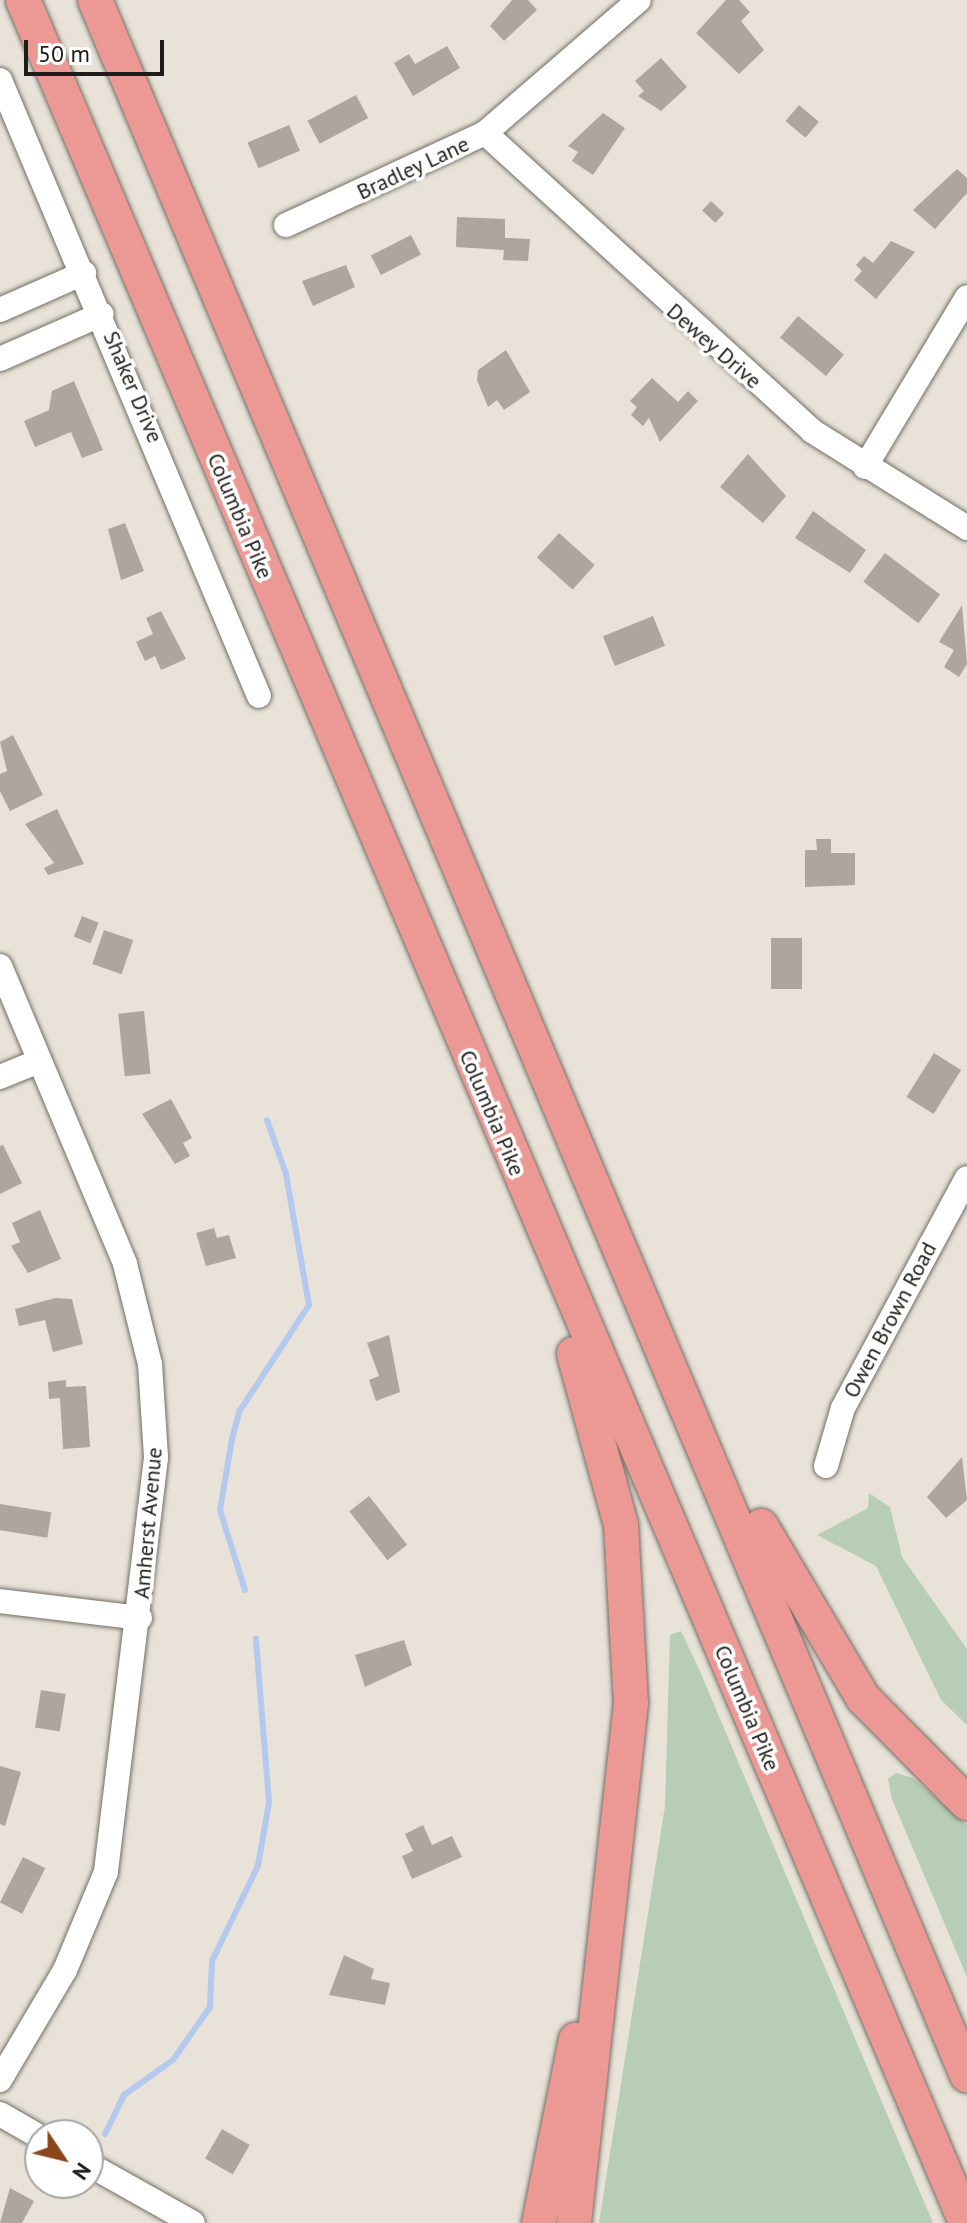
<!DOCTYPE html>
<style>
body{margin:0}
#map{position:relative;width:967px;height:2223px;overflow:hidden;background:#e8e2d8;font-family:"PT Sans",sans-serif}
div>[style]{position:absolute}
.green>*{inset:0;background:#b7cdb5}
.stream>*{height:6px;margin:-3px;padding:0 3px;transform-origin:3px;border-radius:3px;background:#b4c9ed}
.building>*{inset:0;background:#aca69d;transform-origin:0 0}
.roads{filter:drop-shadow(0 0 2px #736e65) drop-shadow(0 0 2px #736e65)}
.minor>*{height:24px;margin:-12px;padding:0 12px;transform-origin:12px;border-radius:12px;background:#fff}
.highway>*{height:34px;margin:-17px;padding:0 17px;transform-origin:17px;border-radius:17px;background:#ec9894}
span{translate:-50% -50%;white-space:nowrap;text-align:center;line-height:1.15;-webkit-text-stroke:7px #fff;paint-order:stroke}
.street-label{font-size:22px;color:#1e1c19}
.north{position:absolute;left:24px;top:2119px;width:80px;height:80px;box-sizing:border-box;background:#fff;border:2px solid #a5a4a3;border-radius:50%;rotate:125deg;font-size:22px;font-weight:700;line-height:32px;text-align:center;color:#1e1c19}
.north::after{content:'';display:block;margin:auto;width:28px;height:36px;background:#8a451b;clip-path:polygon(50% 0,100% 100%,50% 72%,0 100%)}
.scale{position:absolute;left:24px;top:40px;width:140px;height:36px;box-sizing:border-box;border:4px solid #1e1c19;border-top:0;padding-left:10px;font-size:24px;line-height:28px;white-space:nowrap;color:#1e1c19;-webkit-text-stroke:6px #fff;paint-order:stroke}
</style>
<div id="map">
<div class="green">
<i style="clip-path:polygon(869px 1493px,890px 1507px,902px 1557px,967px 1649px,967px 1725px,941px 1700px,876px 1566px,817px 1535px,868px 1508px)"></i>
<i style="clip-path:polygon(681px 1631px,699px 1669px,933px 2223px,599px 2223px,665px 1806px,670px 1635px)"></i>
<i style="clip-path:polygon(896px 1773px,913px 1778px,967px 1825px,967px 1977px,892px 1799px,888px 1779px)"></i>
</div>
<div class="stream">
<i style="left:245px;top:1590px;width:84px;rotate:-107.4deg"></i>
<i style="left:220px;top:1510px;width:72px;rotate:-80.4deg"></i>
<i style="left:232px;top:1439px;width:28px;rotate:-75deg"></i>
<i style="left:239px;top:1412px;width:128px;rotate:-56.8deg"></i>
<i style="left:309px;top:1305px;width:133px;rotate:-100deg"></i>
<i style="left:286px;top:1174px;width:57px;rotate:-109.4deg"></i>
<i style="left:105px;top:2134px;width:43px;rotate:-64deg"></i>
<i style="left:124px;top:2095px;width:60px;rotate:-35.5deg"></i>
<i style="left:173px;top:2060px;width:65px;rotate:-55.1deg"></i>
<i style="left:210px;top:2007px;width:46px;rotate:-87.5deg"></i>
<i style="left:212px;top:1961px;width:106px;rotate:-64.2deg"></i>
<i style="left:258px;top:1866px;width:65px;rotate:-80.2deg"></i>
<i style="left:269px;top:1802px;width:164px;rotate:-94.6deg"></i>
</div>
<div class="building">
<i style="clip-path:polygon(512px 0,528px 0,537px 10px,504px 41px,490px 26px)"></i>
<i style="clip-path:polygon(726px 0,739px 0,750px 12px,741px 21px,764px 50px,739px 74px,696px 33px)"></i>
<i style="clip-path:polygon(447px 46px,460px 68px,413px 96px,394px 63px,409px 54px,415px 64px)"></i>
<i style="clip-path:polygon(661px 58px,687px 87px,661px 111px,638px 96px,644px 91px,635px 81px)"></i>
<i style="left:356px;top:95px;width:26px;height:55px;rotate:62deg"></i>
<i style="left:799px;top:105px;width:26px;height:21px;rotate:40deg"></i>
<i style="clip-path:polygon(603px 113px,625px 128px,593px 175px,572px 161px,578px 152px,568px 146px)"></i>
<i style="left:289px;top:125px;width:28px;height:45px;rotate:67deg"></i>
<i style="clip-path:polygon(957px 169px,967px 178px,967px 193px,935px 229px,913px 210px)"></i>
<i style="left:711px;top:201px;width:18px;height:13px;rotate:43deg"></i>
<i style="clip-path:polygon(457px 217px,505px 219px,505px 238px,530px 239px,528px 261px,503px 260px,504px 250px,456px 247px)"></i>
<i style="left:411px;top:235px;width:22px;height:45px;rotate:63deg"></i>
<i style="clip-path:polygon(891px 241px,915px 252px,876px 299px,854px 280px,862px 271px,856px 265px,864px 256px,873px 263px)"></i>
<i style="clip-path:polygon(346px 265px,355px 287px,313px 306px,302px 281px)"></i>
<i style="left:798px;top:316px;width:60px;height:28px;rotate:40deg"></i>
<i style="clip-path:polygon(506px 350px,530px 392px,504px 410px,497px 400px,488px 407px,477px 380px,478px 370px)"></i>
<i style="clip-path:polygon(652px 378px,678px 402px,688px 391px,698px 401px,660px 442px,649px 418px,643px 426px,631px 415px,637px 407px,630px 401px)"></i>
<i style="clip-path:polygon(74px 381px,103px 450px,82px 458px,71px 432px,35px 447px,24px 421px,49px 410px,52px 391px)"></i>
<i style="clip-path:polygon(748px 454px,786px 496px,763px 523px,720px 487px)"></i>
<i style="clip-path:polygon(813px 511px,866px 550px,850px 573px,795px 538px)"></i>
<i style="clip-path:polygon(125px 523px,144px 571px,121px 580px,108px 529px)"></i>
<i style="left:559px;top:533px;width:48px;height:33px;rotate:42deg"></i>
<i style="left:885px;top:553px;width:69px;height:36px;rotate:37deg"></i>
<i style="clip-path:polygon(962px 605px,967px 664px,959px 677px,944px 667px,954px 650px,939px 642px)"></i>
<i style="clip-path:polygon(161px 611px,186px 659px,161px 670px,155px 656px,145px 661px,136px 642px,153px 634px,146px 618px)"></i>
<i style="left:653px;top:616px;width:32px;height:54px;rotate:68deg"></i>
<i style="clip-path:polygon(13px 735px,43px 795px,10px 811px,0 791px,0 774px,7px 771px,0 742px)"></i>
<i style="clip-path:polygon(57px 809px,84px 864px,48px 875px,44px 868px,54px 863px,25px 824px)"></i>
<i style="clip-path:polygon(816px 839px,831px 839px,831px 853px,855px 853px,855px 885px,805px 887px,805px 850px,817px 850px)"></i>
<i style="left:82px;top:916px;width:18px;height:22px;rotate:22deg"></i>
<i style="left:104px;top:930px;width:31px;height:36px;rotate:19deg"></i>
<i style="left:771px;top:938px;width:31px;height:51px"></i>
<i style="left:144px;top:1011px;width:63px;height:26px;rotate:84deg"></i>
<i style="left:934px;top:1053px;width:32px;height:52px;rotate:32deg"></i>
<i style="clip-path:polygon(171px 1099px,192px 1138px,183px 1143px,190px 1156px,175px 1164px,142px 1114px)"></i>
<i style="clip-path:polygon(3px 1145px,22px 1183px,0 1194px,0 1146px)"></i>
<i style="clip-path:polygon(40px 1210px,61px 1259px,28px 1273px,11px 1246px,20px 1242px,12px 1223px)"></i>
<i style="clip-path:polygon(214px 1228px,217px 1238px,229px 1235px,236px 1258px,206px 1266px,196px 1233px)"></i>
<i style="clip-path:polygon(55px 1298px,72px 1299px,83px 1344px,53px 1352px,45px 1320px,19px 1326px,15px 1309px)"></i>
<i style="clip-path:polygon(389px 1335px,400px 1392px,376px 1401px,369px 1380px,379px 1376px,367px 1343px)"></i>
<i style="clip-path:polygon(66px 1380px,66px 1387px,86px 1386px,90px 1447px,63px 1449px,60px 1398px,49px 1399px,48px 1382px)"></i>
<i style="clip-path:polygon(962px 1457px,967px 1500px,946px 1518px,927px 1497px)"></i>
<i style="left:369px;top:1496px;width:62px;height:25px;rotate:52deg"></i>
<i style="left:0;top:1504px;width:52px;height:26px;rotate:9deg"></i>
<i style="clip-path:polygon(404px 1640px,412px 1665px,365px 1687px,355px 1655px)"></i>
<i style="left:41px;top:1690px;width:25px;height:38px;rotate:9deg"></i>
<i style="clip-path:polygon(0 1766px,21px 1772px,5px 1826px,0 1824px)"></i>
<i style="clip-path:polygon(423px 1825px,432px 1845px,452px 1836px,462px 1857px,412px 1879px,402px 1856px,413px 1851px,405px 1834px)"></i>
<i style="left:23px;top:1857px;width:25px;height:51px;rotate:27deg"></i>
<i style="clip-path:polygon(344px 1955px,374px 1969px,371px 1979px,390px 1983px,385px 2005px,329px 1995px)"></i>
<i style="left:222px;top:2129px;width:32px;height:34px;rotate:30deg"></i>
<i style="clip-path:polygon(10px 2188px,34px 2201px,22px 2223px,0 2223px)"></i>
</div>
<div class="roads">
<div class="minor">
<i style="left:0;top:80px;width:668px;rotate:67.2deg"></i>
<i style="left:485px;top:133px;width:442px;rotate:42.3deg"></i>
<i style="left:812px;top:431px;width:183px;rotate:32deg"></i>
<i style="left:286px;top:225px;width:219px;rotate:-24.8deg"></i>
<i style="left:485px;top:133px;width:203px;rotate:-40.8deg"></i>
<i style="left:0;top:310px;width:92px;rotate:-23.8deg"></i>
<i style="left:0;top:359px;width:111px;rotate:-23.8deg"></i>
<i style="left:865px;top:467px;width:198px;rotate:-59deg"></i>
<i style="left:0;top:966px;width:323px;rotate:67.2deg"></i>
<i style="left:125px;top:1264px;width:103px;rotate:76deg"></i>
<i style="left:150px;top:1364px;width:94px;rotate:86.3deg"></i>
<i style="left:156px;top:1458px;width:417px;rotate:96.9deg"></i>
<i style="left:106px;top:1872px;width:106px;rotate:112.7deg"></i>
<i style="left:65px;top:1970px;width:128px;rotate:120.6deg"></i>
<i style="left:0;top:1077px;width:42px;rotate:-22.3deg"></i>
<i style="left:826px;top:1466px;width:60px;rotate:-73.7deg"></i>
<i style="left:843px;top:1408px;width:261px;rotate:-61.7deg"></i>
<i style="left:0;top:1601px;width:141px;rotate:6.9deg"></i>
<i style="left:0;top:2114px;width:46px;rotate:29.9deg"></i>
<i style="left:88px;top:2164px;width:120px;rotate:29.3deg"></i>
</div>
<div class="highway">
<i style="left:23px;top:0;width:2415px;rotate:67.01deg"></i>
<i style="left:95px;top:0;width:2251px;rotate:67.21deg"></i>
<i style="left:574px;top:1354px;width:177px;rotate:74.6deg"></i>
<i style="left:621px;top:1525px;width:178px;rotate:86.8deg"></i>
<i style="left:631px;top:1703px;width:523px;rotate:96.26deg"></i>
<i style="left:761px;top:1526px;width:200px;rotate:59.3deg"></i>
<i style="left:863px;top:1698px;width:148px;rotate:45.3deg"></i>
<i style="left:539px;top:2223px;width:187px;rotate:-78.6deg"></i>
</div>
</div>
<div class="street-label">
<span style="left:413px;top:168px;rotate:-25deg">Bradley Lane</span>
<span style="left:714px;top:346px;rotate:41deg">Dewey Drive</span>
<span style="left:133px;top:387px;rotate:67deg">Shaker Drive</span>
<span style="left:240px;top:516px;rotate:67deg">Columbia Pike</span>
<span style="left:492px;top:1113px;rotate:67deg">Columbia Pike</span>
<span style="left:890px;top:1320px;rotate:-62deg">Owen Brown Road</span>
<span style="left:148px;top:1523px;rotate:-85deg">Amherst Avenue</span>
<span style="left:747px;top:1708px;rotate:67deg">Columbia Pike</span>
</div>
<div class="north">N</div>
<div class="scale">50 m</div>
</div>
